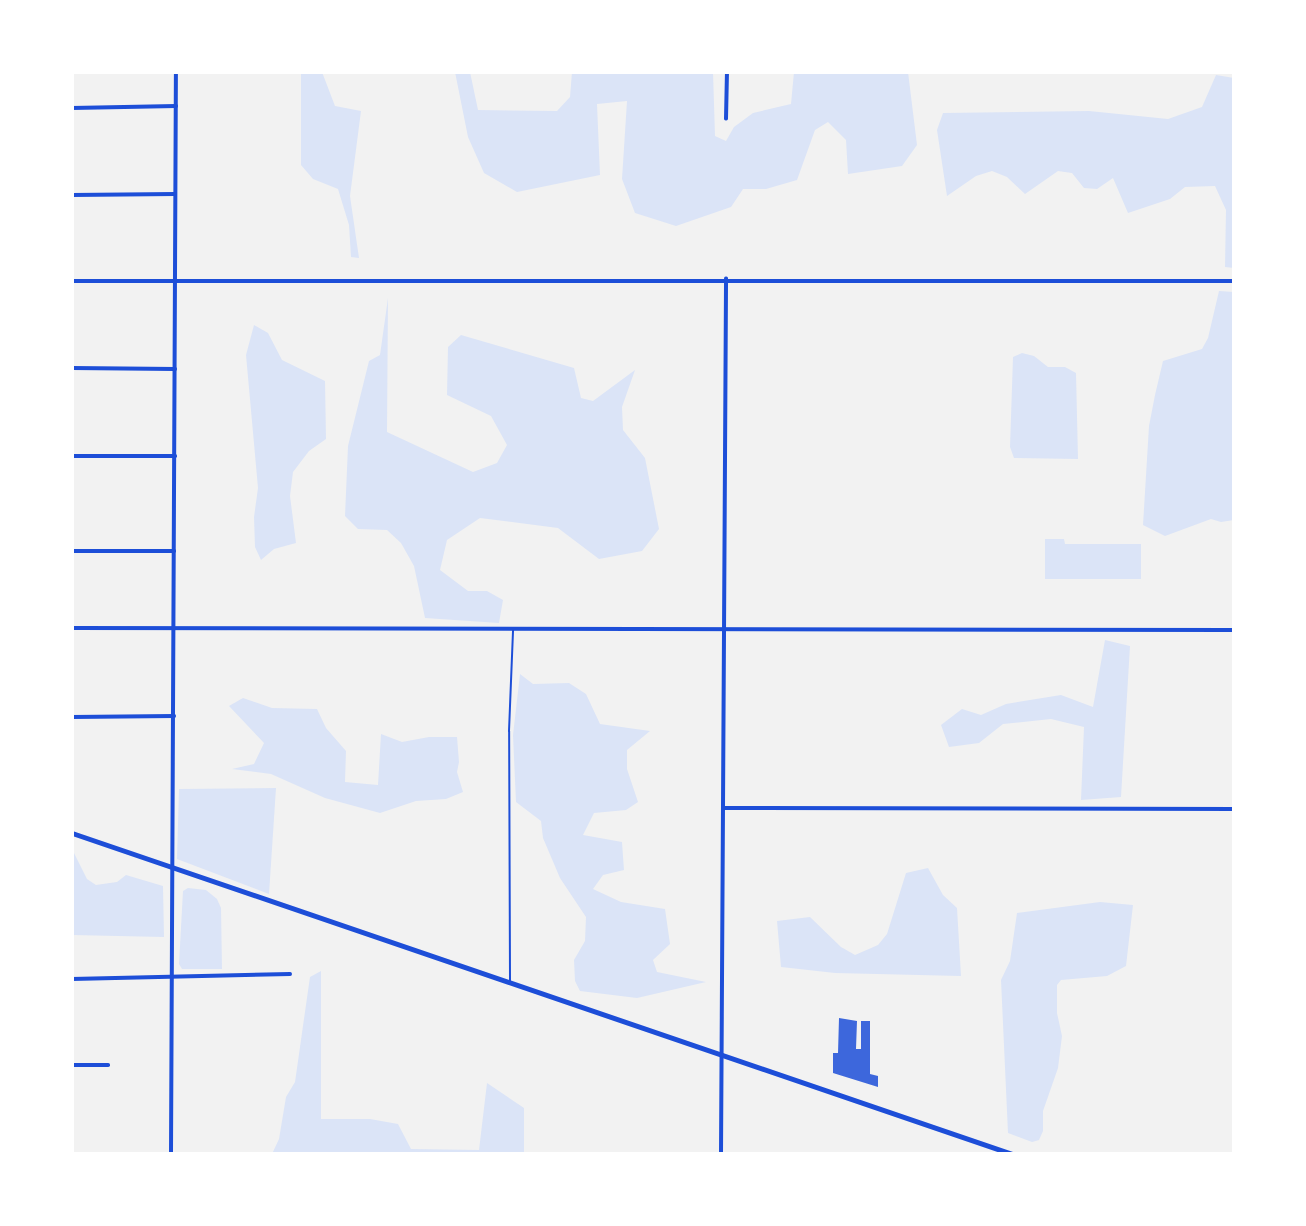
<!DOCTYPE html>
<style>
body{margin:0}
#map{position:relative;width:1306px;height:1226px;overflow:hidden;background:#f2f2f2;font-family:Ubuntu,sans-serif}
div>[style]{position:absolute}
.green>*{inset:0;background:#dbe4f7}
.building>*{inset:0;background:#3d67dc}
.service>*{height:2px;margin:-1px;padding:0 1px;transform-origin:1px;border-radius:1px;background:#1d4ed8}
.minor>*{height:3.5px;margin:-1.75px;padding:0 1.75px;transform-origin:1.75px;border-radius:1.75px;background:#1d4ed8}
.primary>*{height:5px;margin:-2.5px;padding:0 2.5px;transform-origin:2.5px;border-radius:2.5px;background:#1d4ed8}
span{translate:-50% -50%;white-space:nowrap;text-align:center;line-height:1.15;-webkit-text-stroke:7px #fff;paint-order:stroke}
.frame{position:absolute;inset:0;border:74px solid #fff;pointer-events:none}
</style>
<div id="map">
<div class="green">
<i style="clip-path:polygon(301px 72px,322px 72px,335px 106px,361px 111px,350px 196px,359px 258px,351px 257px,349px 225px,338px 189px,313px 179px,301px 165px)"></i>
<i style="clip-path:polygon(455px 72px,470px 72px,478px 110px,557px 111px,570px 97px,572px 72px,713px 72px,715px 136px,726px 141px,734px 127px,753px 113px,791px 104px,794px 72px,908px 72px,917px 145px,902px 166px,848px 174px,846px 140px,828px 122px,815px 130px,797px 180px,766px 189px,743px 189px,731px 207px,676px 226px,635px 213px,622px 179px,627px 101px,597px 104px,600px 175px,517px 192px,484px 173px,468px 137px)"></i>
<i style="clip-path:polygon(1216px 75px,1234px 78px,1234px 268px,1225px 267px,1226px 210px,1215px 186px,1185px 187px,1170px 199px,1128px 213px,1113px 178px,1097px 189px,1084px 188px,1072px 173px,1058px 171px,1025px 194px,1007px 177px,992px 171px,976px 176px,947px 196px,937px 130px,943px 113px,1089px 111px,1168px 119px,1202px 107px)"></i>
<i style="clip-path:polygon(1219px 291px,1234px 292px,1234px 520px,1221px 522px,1211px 519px,1165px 536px,1143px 525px,1149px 426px,1155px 395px,1163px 361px,1202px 349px,1208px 338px)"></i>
<i style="clip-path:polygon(388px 298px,387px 432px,473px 472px,497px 463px,507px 445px,491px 416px,447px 395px,448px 347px,461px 335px,574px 368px,581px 398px,593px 401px,635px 370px,622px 407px,623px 430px,645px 458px,659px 529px,642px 551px,599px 559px,558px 528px,480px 518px,447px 540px,440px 570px,468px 591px,487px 591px,503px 600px,499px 623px,425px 618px,414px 566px,401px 543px,387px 530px,358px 529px,345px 516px,348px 446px,369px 361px,380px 355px)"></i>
<i style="clip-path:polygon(254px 325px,268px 333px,282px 360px,325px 381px,326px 439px,309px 451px,293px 472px,290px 496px,296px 543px,274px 549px,261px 560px,255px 547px,254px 517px,258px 488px,246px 355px)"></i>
<i style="clip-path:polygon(1022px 353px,1034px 356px,1048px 367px,1065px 367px,1076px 373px,1078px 459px,1014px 458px,1010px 447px,1013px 357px)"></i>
<i style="clip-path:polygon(1045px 539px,1064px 539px,1065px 544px,1141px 544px,1141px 579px,1045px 579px)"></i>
<i style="clip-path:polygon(1105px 640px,1130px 646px,1121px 797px,1081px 800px,1084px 727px,1051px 719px,1003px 724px,979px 743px,949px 747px,941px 725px,962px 709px,981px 715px,1006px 704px,1061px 695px,1093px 707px)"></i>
<i style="clip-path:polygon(520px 674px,533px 684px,569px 683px,586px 694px,600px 724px,650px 731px,627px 750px,627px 769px,638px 802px,626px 810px,594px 813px,583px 835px,622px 842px,624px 870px,603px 875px,593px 889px,621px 902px,665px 909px,670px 944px,653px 960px,657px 972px,706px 982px,637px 998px,580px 991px,575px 981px,574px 960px,585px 941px,586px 917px,560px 878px,543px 838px,541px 821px,516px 802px,513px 735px)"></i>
<i style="clip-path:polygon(243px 698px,272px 708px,317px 709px,326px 728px,346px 751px,345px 782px,378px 785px,381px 734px,402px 742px,429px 737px,457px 737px,459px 762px,457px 772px,463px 792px,446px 799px,416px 801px,380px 813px,325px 798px,271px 774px,232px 769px,254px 764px,264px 743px,229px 706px)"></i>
<i style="clip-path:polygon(276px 788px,269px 894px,177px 859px,179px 789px)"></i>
<i style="clip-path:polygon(72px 849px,87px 879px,96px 885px,117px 882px,126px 875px,163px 886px,164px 937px,72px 935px)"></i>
<i style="clip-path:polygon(928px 868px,943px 895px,957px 908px,961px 976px,835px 973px,781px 967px,777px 921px,810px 917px,841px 947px,855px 955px,878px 945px,887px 934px,906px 873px)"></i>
<i style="clip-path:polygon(188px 888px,206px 890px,217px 899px,221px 908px,222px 969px,182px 969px,179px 964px,183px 891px)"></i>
<i style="clip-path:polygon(1100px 902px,1133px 905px,1126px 966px,1107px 976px,1061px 980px,1057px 985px,1057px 1013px,1062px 1036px,1058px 1068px,1043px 1111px,1043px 1131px,1039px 1140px,1032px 1142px,1008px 1133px,1001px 980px,1010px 961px,1017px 913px)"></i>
<i style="clip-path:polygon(321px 971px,321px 1119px,370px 1119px,398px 1124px,411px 1149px,479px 1150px,487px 1083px,524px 1108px,524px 1152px,535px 1154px,272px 1154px,279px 1139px,286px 1097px,295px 1082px,310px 977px)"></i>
</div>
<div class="building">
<i style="clip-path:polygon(839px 1018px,857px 1021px,856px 1049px,861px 1049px,861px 1021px,870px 1021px,870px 1074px,878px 1076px,878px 1087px,833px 1073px,833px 1053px,838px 1053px)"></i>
</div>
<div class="service">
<i style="left:510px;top:981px;width:250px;rotate:-90.2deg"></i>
<i style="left:509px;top:731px;width:101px;rotate:-87.7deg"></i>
</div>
<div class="minor">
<i style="left:72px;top:108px;width:104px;rotate:-1.1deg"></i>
<i style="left:726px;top:119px;width:47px;rotate:-88.8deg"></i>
<i style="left:72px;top:195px;width:103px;rotate:-0.6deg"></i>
<i style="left:72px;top:281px;width:1162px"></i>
<i style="left:72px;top:368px;width:103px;rotate:0.6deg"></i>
<i style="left:72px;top:456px;width:103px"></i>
<i style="left:72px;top:551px;width:102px"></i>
<i style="left:72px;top:628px;width:1162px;rotate:0.1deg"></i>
<i style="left:72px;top:717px;width:102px;rotate:-0.6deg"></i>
<i style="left:724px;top:808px;width:510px;rotate:0.11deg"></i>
<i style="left:72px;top:979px;width:218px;rotate:-1.3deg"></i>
<i style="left:72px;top:1065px;width:36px"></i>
<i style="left:171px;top:1154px;width:1082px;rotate:-89.74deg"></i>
<i style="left:721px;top:1154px;width:875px;rotate:-89.67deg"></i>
<i style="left:1048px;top:1154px;width:186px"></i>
</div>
<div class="primary">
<i style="left:72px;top:833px;width:993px;rotate:18.85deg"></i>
</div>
<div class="frame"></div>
</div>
